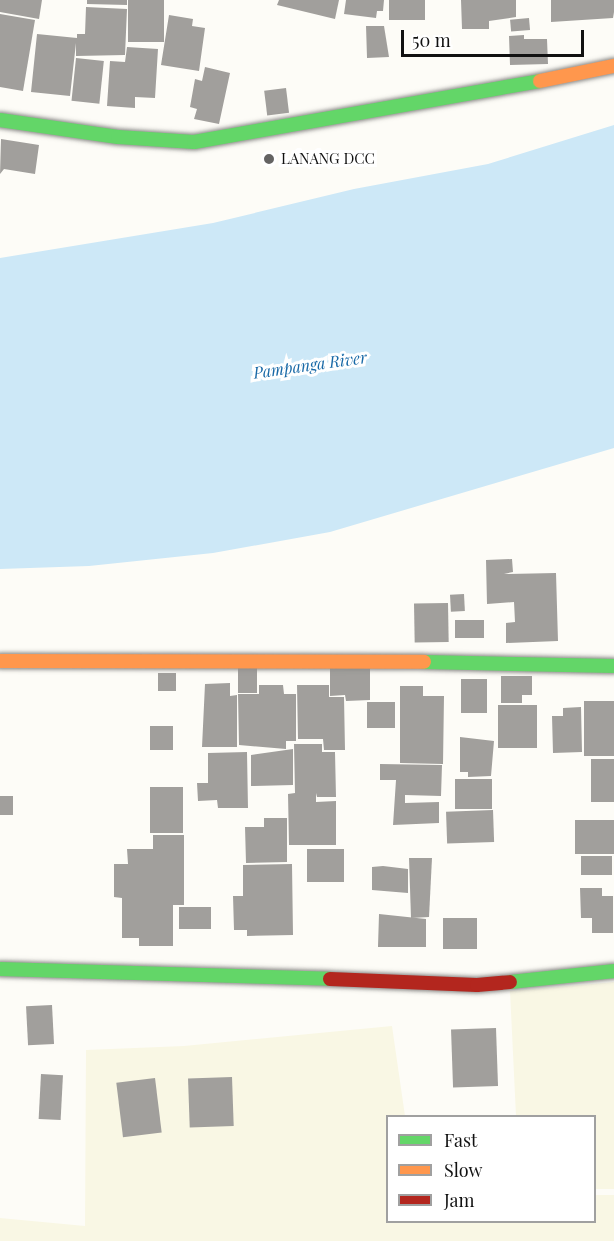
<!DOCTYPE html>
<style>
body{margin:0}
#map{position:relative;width:614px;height:1241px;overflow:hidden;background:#fdfcf7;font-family:"Playfair Display",serif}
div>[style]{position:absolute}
.farmland>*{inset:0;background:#f9f7e4}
.water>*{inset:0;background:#cde8f7}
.building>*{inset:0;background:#a19f9c;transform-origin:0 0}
.roads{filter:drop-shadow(0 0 2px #8e8d8b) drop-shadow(0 0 2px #8e8d8b)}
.fast>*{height:14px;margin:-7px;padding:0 7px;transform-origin:7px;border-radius:7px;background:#63d668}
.slow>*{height:14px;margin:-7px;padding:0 7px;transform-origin:7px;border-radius:7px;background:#ff974d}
.jam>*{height:14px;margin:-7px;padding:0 7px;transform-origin:7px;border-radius:7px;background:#b3261e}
.dots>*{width:16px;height:16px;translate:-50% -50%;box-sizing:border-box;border:3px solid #fff;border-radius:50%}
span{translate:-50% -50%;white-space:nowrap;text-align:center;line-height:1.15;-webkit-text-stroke:6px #fff;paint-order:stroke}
.poi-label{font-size:15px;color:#111}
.left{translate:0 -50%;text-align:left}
.water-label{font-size:16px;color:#1768a6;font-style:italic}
.legend{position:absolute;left:386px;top:1115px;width:210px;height:108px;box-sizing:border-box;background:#fff;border:2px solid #a0a0a0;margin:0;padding:8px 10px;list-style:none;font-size:18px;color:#111}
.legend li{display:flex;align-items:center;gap:12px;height:30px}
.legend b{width:30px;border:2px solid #a0a0a0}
.scale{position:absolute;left:401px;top:30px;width:183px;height:27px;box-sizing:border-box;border:3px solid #111;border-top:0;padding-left:8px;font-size:18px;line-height:21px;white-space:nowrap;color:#111;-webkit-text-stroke:4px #fff;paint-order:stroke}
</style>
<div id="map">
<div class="farmland">
<i style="clip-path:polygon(614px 982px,614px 1189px,595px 1189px,594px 1116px,516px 1116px,510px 991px)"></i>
<i style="clip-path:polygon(392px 1026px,405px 1116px,388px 1116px,388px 1222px,594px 1222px,595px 1195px,614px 1195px,614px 1241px,0 1241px,0 1218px,85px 1226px,86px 1050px,184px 1046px)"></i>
</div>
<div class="water">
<i style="clip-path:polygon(614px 125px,614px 448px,330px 532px,213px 553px,89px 566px,0 569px,0 258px,213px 223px,354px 189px,488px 164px)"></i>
</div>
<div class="building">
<i style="clip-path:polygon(0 0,42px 0,39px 19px,0 12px)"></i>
<i style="clip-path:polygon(87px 0,127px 0,127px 5px,87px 4px)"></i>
<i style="left:128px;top:0;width:36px;height:42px"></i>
<i style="clip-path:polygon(279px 0,339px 0,335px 19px,277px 5px)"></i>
<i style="clip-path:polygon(346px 0,384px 0,383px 11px,377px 11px,376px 18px,344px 14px)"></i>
<i style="left:389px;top:0;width:36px;height:20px"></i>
<i style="clip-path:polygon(461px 0,516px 0,516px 17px,489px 21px,489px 29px,462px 29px)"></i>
<i style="clip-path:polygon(551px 0,614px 0,614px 12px,613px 18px,551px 22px)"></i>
<i style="clip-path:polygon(86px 7px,127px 9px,125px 55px,76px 56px,76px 43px,70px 96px,31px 92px,37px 34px,77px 38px,77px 34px,85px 34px)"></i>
<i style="clip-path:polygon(0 14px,35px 20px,23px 91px,0 87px)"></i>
<i style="clip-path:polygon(169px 15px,193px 19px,192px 26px,205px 28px,199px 71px,161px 65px)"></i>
<i style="left:529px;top:18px;width:12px;height:19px;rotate:85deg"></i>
<i style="clip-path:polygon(366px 26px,384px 26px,389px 57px,367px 58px)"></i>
<i style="clip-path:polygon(524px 35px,524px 39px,547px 39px,548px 64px,510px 65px,509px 36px)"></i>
<i style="clip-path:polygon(127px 47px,158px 49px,155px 98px,135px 97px,135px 108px,107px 106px,110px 61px,125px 62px)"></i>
<i style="left:76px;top:58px;width:28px;height:43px;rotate:6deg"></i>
<i style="clip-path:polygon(205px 67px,230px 73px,219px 124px,194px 119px,197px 109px,190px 107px,195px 79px,202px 81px)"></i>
<i style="left:286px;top:88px;width:25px;height:22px;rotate:83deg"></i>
<i style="clip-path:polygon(1px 139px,39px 145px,35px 174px,4px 169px,0 174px)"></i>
<i style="clip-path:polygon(512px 559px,513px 572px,504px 574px,556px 573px,558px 641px,506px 643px,506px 623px,515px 622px,514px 602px,487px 604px,486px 560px)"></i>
<i style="left:464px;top:594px;width:17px;height:14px;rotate:87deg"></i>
<i style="left:448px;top:603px;width:39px;height:34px;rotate:89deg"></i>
<i style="left:484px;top:620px;width:18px;height:29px;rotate:90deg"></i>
<i style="left:238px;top:667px;width:19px;height:26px"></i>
<i style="clip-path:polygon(330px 667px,370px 667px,370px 700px,346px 701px,345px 695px,330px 696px)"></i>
<i style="left:158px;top:673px;width:18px;height:18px"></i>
<i style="clip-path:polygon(501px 676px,532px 676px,532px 695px,522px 695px,522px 703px,501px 703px)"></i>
<i style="left:461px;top:679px;width:26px;height:34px"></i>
<i style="clip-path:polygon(230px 683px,230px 696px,237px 695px,237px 747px,202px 747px,205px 684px)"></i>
<i style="clip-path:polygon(259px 685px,283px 685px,284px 694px,296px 694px,296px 741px,286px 741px,286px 749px,239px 745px,238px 694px,259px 694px)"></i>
<i style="clip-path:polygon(297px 685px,329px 685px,329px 697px,344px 697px,345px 750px,324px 750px,323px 739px,298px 739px)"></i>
<i style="clip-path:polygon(400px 686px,423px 686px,423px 696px,444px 696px,443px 764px,400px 763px)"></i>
<i style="left:584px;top:701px;width:30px;height:55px"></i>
<i style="left:367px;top:702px;width:28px;height:26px"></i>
<i style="left:498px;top:705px;width:39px;height:43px"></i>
<i style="clip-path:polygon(581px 707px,582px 752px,553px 753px,552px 716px,563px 716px,563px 708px)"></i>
<i style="left:150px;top:726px;width:23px;height:24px"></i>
<i style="clip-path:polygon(460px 737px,494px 741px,491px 776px,468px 777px,468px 772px,460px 772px)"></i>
<i style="clip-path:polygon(294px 744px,322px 744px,322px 752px,335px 752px,336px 797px,317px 797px,316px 793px,316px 802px,336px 801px,336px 845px,289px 845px,288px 794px,295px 793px)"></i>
<i style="clip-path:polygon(293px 749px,293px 785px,251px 786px,251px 755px)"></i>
<i style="clip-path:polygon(247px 752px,248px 808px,218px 808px,217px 800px,198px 801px,197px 783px,208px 783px,208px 753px)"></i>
<i style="left:614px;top:759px;width:43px;height:23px;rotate:90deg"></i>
<i style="clip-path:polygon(380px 764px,442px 765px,441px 796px,405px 795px,405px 803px,439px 802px,439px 823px,393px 825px,396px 780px,380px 780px)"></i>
<i style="left:455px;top:779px;width:37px;height:30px"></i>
<i style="left:150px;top:787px;width:33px;height:46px"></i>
<i style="left:0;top:796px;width:13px;height:19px"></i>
<i style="left:493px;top:810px;width:32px;height:47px;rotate:88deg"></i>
<i style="clip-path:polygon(264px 818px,287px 818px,287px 862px,246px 863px,245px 827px,264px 827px)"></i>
<i style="left:614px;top:820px;width:34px;height:39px;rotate:90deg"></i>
<i style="clip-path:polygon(153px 835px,184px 835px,184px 905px,173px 905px,173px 946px,139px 946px,139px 938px,122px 938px,122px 898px,114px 897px,114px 864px,128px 864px,127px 849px,153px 849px)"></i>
<i style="left:307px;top:849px;width:37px;height:33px"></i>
<i style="left:581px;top:856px;width:31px;height:19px"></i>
<i style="clip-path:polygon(409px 858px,432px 858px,429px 917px,411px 918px)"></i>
<i style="clip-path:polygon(292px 864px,293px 935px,247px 936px,247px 930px,234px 930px,233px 896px,243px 896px,243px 865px)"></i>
<i style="clip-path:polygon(383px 866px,408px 869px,408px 893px,372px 890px,372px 867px)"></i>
<i style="clip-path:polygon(580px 888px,602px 888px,602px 896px,613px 896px,613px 933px,592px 933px,592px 918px,581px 918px)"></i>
<i style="left:179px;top:907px;width:32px;height:22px"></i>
<i style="clip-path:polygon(379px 914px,426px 919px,426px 947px,378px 947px)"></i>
<i style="left:477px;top:918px;width:31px;height:34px;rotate:90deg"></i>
<i style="left:52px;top:1005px;width:39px;height:26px;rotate:87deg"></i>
<i style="left:496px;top:1028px;width:58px;height:45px;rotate:88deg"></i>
<i style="left:41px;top:1074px;width:22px;height:45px;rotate:3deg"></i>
<i style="left:232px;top:1077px;width:49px;height:44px;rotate:88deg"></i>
<i style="left:155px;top:1078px;width:55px;height:39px;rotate:83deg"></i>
</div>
<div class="roads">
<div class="fast">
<i style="left:0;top:120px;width:119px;rotate:8.2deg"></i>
<i style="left:118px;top:137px;width:76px;rotate:3.8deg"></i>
<i style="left:194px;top:142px;width:351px;rotate:-10deg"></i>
<i style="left:424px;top:662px;width:190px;rotate:1.2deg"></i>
<i style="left:0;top:969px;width:330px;rotate:1.7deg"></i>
<i style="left:510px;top:982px;width:105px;rotate:-6deg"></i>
</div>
<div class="slow">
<i style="left:540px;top:81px;width:76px;rotate:-11.5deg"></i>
<i style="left:0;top:661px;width:424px;rotate:0.1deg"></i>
</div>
<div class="jam">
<i style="left:330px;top:979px;width:147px;rotate:2.3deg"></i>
<i style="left:477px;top:985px;width:33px;rotate:-5deg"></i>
</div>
</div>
<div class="dots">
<i style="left:269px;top:159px;background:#646362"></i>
</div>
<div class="poi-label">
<span class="left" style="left:281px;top:159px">LANANG DCC</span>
</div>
<div class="water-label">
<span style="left:310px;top:365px;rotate:-8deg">Pampanga River</span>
</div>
<ul class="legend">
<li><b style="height:8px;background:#63d668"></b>Fast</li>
<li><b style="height:8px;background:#ff974d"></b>Slow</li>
<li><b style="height:8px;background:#b3261e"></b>Jam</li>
</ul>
<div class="scale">50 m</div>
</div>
